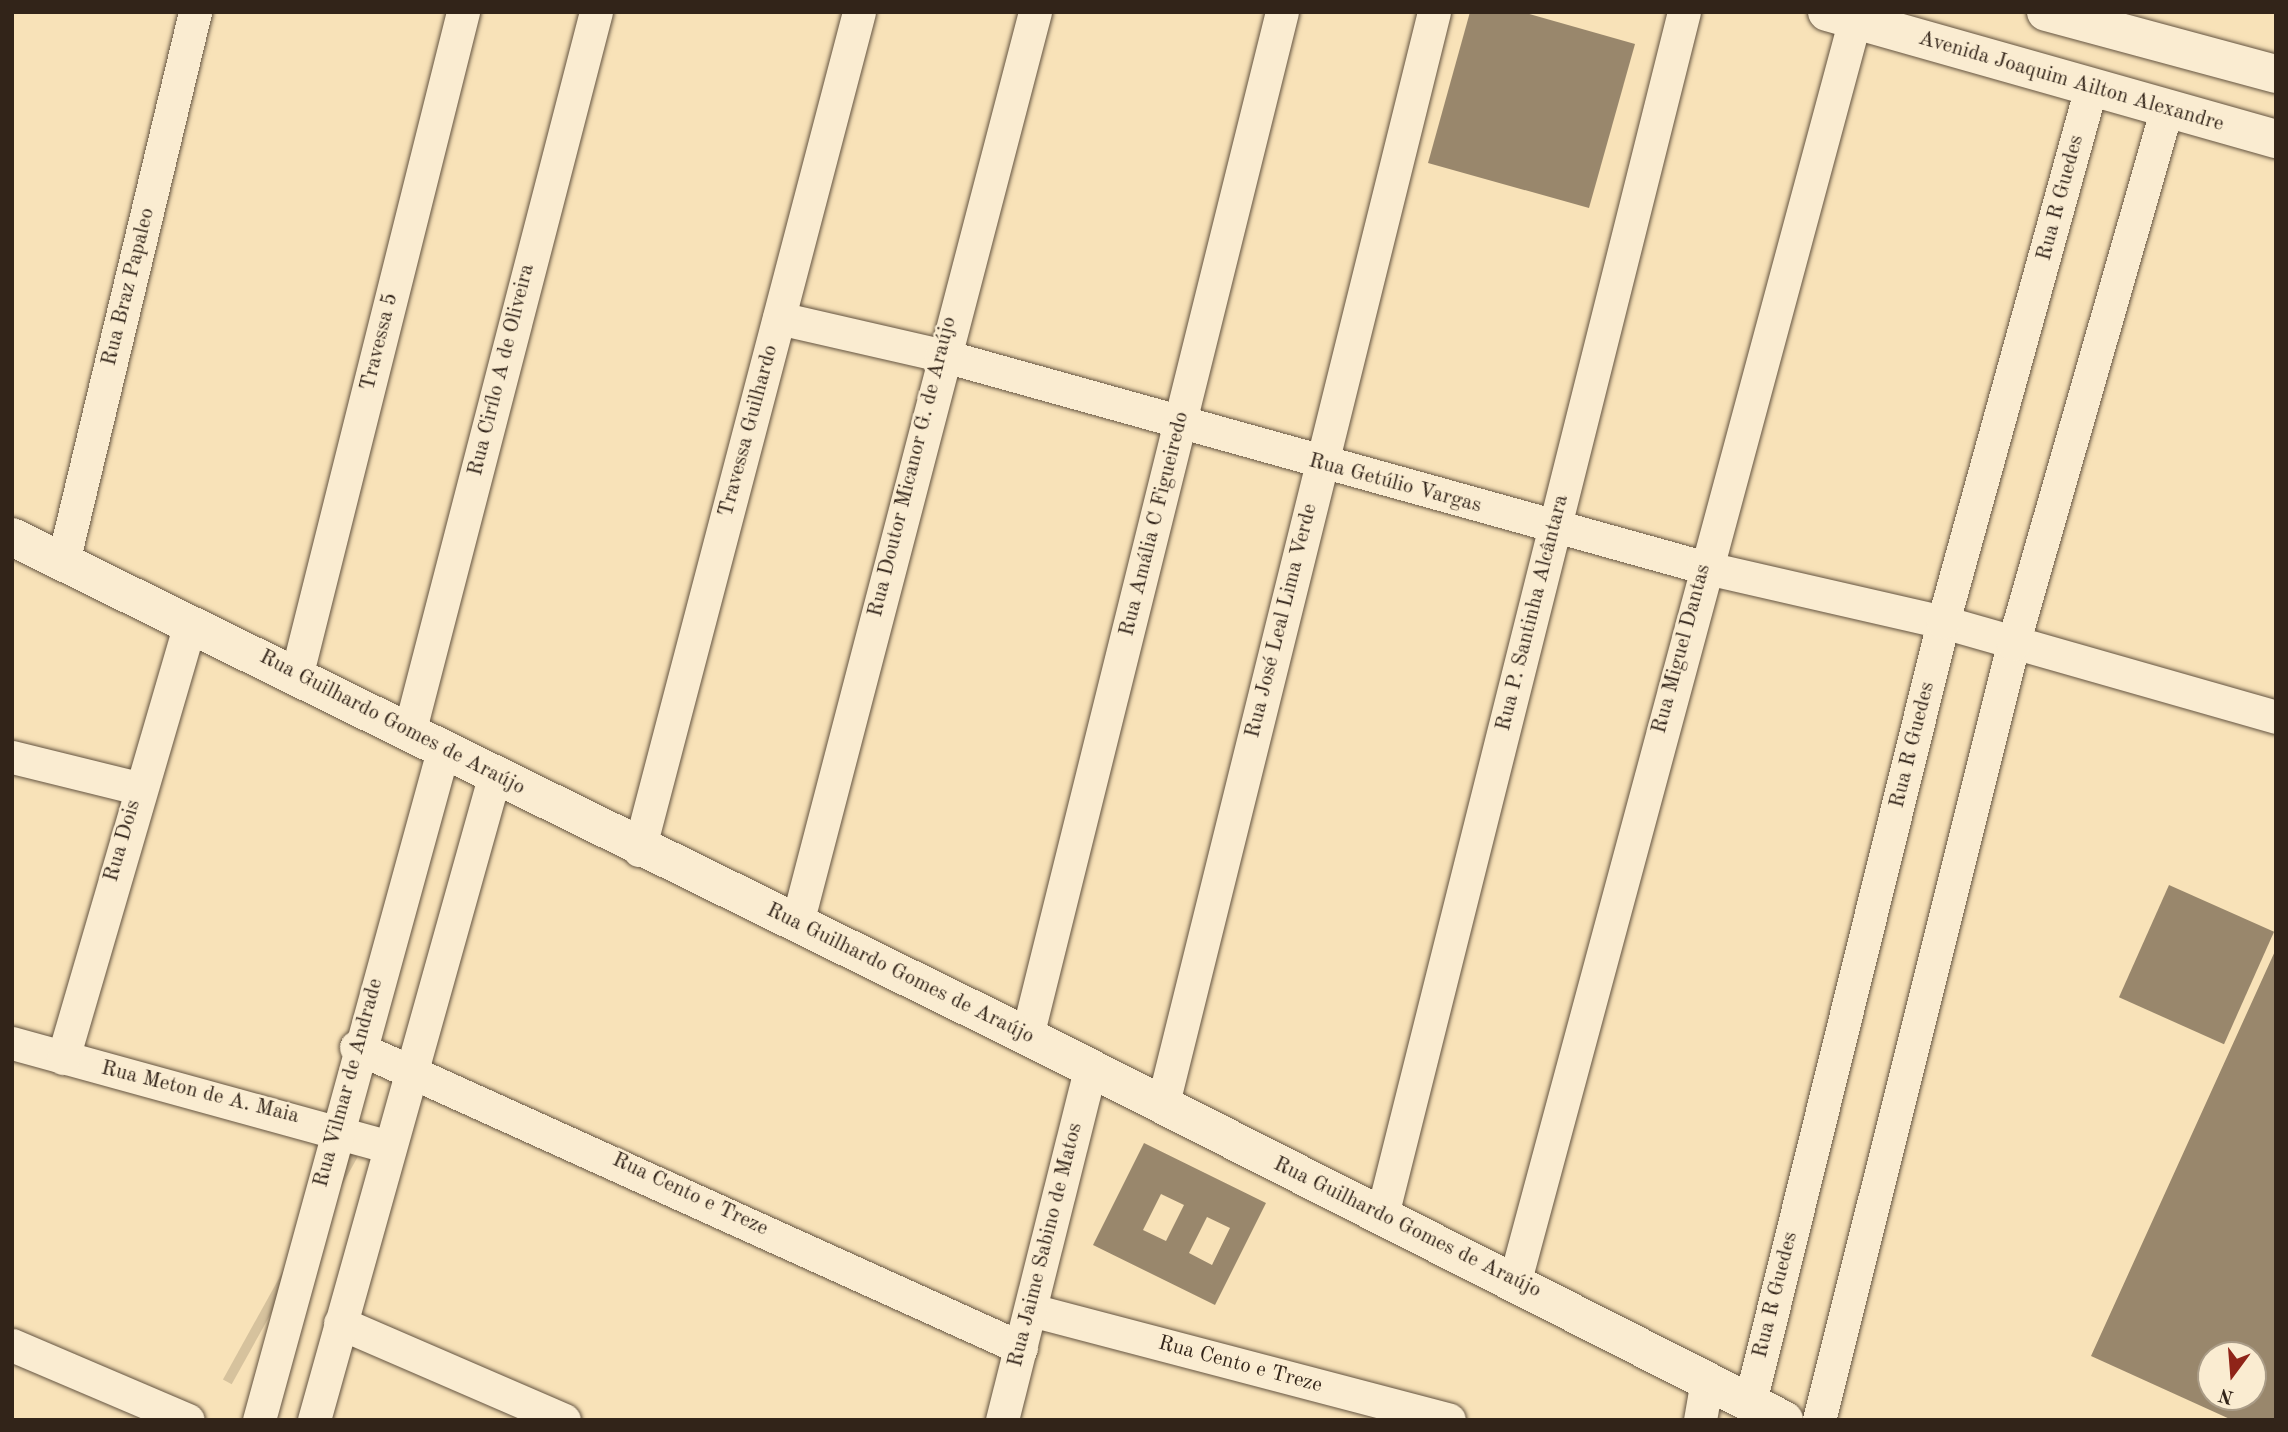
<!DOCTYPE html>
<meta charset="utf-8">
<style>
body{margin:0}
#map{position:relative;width:2288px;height:1432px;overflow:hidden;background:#f8e2b8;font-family:"Old Standard TT",serif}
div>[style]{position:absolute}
.green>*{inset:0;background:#d6c29d;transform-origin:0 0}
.building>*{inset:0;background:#99876c;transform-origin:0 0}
.roads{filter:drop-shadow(0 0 2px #645441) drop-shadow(0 0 2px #645441)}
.street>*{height:33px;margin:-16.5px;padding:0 16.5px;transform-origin:16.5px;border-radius:16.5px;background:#faecd1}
.secondary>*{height:38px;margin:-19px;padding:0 19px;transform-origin:19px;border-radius:19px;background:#faecd1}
span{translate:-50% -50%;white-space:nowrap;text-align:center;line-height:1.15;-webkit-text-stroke:5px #faecd1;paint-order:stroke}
.street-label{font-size:21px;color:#322419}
.frame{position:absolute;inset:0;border:14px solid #322419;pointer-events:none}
.north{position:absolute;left:2197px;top:1341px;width:70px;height:70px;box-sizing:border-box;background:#faecd1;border:2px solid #aa9c87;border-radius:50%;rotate:196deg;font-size:19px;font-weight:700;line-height:28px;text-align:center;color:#322419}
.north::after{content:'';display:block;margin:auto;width:24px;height:32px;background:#8f2418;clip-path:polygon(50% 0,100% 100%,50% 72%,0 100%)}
</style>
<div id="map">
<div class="green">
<i style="left:349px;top:1152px;width:10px;height:260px;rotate:29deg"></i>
</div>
<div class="building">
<i style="clip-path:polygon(1470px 12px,1522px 12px,1635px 44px,1589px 208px,1428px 163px)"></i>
<i style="left:2169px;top:885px;width:115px;height:123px;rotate:24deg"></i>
<i style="clip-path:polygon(evenodd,2276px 949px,2276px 1420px,2232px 1420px,2091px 1356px,2276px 949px,2211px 1355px,2253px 1355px,2253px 1397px,2211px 1397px,2211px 1355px)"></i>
<i style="clip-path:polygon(evenodd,1144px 1143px,1266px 1203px,1215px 1305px,1093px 1245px,1144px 1143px,1161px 1194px,1184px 1205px,1166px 1241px,1143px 1230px,1161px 1194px,1144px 1143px,1207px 1217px,1230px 1228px,1212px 1265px,1189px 1253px,1207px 1217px)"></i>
</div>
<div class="roads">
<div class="street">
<i style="left:779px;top:318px;width:166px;rotate:12.9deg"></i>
<i style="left:941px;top:355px;width:791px;rotate:15.55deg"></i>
<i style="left:1703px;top:567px;width:246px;rotate:12.9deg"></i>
<i style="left:1943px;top:622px;width:346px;rotate:15.9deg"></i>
<i style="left:63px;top:562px;width:566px;rotate:-76.5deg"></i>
<i style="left:297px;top:673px;width:682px;rotate:-75.9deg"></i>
<i style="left:410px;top:729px;width:741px;rotate:-75.46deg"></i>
<i style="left:12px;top:757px;width:130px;rotate:13.8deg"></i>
<i style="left:639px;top:850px;width:866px;rotate:-75.29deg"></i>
<i style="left:797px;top:923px;width:942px;rotate:-75.36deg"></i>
<i style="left:1027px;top:1036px;width:1055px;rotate:-76.02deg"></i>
<i style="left:12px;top:1043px;width:389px;rotate:15.4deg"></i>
<i style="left:356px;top:1047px;width:730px;rotate:24.35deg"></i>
<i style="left:63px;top:1058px;width:450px;rotate:-73.7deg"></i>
<i style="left:1162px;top:1107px;width:1128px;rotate:-76.05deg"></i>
<i style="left:1382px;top:1215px;width:1240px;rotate:-75.91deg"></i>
<i style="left:1515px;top:1280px;width:1306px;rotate:-74.91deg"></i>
<i style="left:1031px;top:1310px;width:432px;rotate:14.7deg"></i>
<i style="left:340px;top:1323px;width:244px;rotate:23.4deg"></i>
<i style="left:12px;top:1345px;width:191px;rotate:23.1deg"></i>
<i style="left:1750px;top:1402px;width:804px;rotate:-76.1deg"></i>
<i style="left:1943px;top:622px;width:551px;rotate:-74.53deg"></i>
<i style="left:259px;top:1420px;width:698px;rotate:-74.63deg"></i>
<i style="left:314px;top:1420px;width:671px;rotate:-74.35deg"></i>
<i style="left:1002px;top:1420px;width:362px;rotate:-75.9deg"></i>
<i style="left:1700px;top:1420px;width:41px;rotate:-80.1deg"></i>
<i style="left:1819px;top:1420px;width:800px;rotate:-75.96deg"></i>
<i style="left:2013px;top:644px;width:555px;rotate:-73.98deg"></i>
</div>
<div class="secondary">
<i style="left:1827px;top:12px;width:467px;rotate:15.8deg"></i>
<i style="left:2046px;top:12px;width:238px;rotate:15.1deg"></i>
<i style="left:12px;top:537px;width:1131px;rotate:26.18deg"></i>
<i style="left:1027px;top:1036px;width:849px;rotate:26.9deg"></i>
</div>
</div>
<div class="street-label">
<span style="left:2071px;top:82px;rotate:16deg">Avenida Joaquim Ailton Alexandre</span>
<span style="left:2061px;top:198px;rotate:-75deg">Rua R Guedes</span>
<span style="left:129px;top:287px;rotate:-76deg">Rua Braz Papaleo</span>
<span style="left:380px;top:342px;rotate:-76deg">Travessa 5</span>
<span style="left:502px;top:370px;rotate:-76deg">Rua Cirílo A de Oliveira</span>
<span style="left:749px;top:431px;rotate:-75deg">Travessa Guilhardo</span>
<span style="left:913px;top:467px;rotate:-76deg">Rua Doutor Micanor G. de Araújo</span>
<span style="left:1395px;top:484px;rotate:15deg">Rua Getúlio Vargas</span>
<span style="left:1155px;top:524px;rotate:-76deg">Rua Amália C Figueiredo</span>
<span style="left:1533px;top:613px;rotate:-76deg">Rua P. Santinha Alcântara</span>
<span style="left:1282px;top:621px;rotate:-76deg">Rua José Leal Lima Verde</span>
<span style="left:1682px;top:649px;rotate:-75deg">Rua Miguel Dantas</span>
<span style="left:392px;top:723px;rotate:27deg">Rua Guilhardo Gomes de Araújo</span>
<span style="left:1913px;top:745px;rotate:-76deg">Rua R Guedes</span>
<span style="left:123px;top:841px;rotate:-74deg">Rua Dois</span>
<span style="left:900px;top:974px;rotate:26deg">Rua Guilhardo Gomes de Araújo</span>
<span style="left:349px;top:1083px;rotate:-75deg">Rua Vilmar de Andrade</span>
<span style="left:200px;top:1093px;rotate:14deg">Rua Meton de A. Maia</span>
<span style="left:690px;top:1195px;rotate:25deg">Rua Cento e Treze</span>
<span style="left:1407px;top:1228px;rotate:26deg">Rua Guilhardo Gomes de Araújo</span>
<span style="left:1046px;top:1245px;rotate:-76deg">Rua Jaime Sabino de Matos</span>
<span style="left:1776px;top:1295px;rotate:-76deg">Rua R Guedes</span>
<span style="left:1240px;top:1365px;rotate:15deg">Rua Cento e Treze</span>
</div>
<div class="frame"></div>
<div class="north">N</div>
</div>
